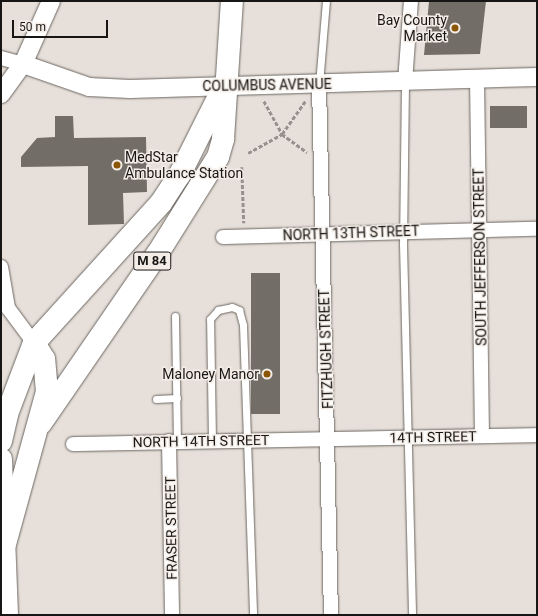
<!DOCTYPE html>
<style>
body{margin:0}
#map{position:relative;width:538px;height:616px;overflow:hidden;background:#e7e0da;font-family:Roboto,sans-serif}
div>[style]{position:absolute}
.building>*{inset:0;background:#726d67;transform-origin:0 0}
.path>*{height:2.5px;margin-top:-1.25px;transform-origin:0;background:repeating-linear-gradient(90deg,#96918c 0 4px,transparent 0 6px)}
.roads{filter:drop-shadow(0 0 1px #6c6661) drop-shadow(0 0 1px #6c6661)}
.service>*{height:7px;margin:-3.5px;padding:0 3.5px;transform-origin:3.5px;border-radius:3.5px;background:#fff}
.minor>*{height:14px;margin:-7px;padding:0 7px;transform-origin:7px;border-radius:7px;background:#fff}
.tertiary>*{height:18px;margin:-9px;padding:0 9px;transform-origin:9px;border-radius:9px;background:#fff}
.primary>*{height:22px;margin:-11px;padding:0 11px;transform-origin:11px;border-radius:11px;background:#fff}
.dots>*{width:11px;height:11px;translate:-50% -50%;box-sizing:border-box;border:2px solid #f4ede7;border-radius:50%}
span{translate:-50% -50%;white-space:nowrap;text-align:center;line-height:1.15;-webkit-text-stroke:3px #f4ede7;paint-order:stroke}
.shield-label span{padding:1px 3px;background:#f4ede7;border:1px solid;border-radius:3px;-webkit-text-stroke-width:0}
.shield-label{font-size:13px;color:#181614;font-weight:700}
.poi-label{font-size:14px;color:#181614}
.right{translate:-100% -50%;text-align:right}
.left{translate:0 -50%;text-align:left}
.street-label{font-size:14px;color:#181614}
.frame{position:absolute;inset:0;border:2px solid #181614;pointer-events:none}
.scale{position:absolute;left:12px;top:20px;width:96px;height:18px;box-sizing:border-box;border:2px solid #181614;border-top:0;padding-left:5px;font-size:12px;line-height:14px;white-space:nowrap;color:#181614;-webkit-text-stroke:3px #f4ede7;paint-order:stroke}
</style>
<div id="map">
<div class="building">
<i style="clip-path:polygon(429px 1px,486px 1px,480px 54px,424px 55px)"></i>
<i style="left:490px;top:106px;width:37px;height:22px"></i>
<i style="clip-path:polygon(55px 116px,73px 116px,74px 138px,146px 137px,147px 192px,123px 193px,124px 224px,88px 225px,88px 166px,21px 167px,21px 157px,37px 138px,55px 137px)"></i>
<i style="left:251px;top:273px;width:29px;height:141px"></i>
</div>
<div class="path">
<i style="left:264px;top:101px;width:38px;rotate:61deg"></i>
<i style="left:282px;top:134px;width:31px;rotate:36deg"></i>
<i style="left:248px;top:153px;width:39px;rotate:-29deg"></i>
<i style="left:282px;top:134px;width:42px;rotate:-54.8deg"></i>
<i style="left:242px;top:167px;width:56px;rotate:88deg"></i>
</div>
<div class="roads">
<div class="service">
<i style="left:405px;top:82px;width:162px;rotate:90.7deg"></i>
<i style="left:403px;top:244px;width:371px;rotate:88.6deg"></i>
<i style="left:319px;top:84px;width:83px;rotate:-85.2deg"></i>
<i style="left:175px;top:316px;width:126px;rotate:89.1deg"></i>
<i style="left:156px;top:399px;width:21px;rotate:-3deg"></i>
<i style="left:212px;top:441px;width:122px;rotate:-90.9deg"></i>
<i style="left:210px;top:319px;width:12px;rotate:-48deg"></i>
<i style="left:218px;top:310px;width:14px;rotate:-12deg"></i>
<i style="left:232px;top:307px;width:8px;rotate:23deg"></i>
<i style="left:239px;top:310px;width:16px;rotate:75deg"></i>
<i style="left:243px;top:325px;width:290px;rotate:88deg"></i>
</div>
<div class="minor">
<i style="left:1px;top:58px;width:23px;rotate:15deg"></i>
<i style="left:477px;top:79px;width:357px;rotate:89.2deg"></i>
<i style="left:405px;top:82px;width:81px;rotate:-85.8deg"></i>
<i style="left:319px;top:84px;width:531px;rotate:88.71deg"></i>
<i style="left:223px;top:237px;width:314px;rotate:-1.5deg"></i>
<i style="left:1px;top:267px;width:42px;rotate:80.3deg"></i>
<i style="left:8px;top:308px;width:44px;rotate:53.4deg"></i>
<i style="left:169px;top:441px;width:174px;rotate:89deg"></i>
<i style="left:73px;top:444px;width:464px;rotate:-1.1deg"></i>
</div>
<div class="tertiary">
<i style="left:23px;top:64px;width:70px;rotate:19.2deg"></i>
<i style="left:89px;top:87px;width:41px;rotate:2.8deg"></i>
<i style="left:130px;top:89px;width:407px;rotate:-1.7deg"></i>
<i style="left:1px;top:94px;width:37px;rotate:-54deg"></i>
<i style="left:23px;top:64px;width:69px;rotate:-66deg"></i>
</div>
<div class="primary">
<i style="left:41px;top:423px;width:206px;rotate:-55.5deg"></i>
<i style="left:158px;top:253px;width:113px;rotate:-58deg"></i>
<i style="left:218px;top:157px;width:19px;rotate:-74deg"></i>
<i style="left:223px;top:139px;width:138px;rotate:-86.3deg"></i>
<i style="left:1px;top:441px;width:28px;rotate:-77deg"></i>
<i style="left:7px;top:414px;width:76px;rotate:-69.2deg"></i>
<i style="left:34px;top:343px;width:189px;rotate:-47.8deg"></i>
<i style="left:161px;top:203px;width:35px;rotate:-57deg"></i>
<i style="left:180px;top:174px;width:94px;rotate:-63.4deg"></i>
<i style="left:1px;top:459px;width:156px;rotate:87.8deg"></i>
<i style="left:5px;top:544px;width:158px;rotate:-74.6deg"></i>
<i style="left:47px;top:392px;width:33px;rotate:-95deg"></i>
<i style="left:44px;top:359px;width:19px;rotate:-122deg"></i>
</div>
</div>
<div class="dots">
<i style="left:455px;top:28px;background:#8b5506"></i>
<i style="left:117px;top:165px;background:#8b5506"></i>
<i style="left:267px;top:374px;background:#8b5506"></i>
</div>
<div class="shield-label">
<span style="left:152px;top:261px">M 84</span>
</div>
<div class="poi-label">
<span class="right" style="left:447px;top:28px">Bay County<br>Market</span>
<span class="left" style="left:125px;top:165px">MedStar<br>Ambulance Station</span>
<span class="right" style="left:259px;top:374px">Maloney Manor</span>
</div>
<div class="street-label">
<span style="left:267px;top:85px;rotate:-1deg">COLUMBUS AVENUE</span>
<span style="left:351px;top:233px;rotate:-2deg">NORTH 13TH STREET</span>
<span style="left:480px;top:257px;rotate:-91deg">SOUTH JEFFERSON STREET</span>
<span style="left:326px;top:349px;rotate:-92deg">FITZHUGH STREET</span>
<span style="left:433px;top:437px;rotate:-1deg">14TH STREET</span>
<span style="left:201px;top:441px;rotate:-1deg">NORTH 14TH STREET</span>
<span style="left:171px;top:528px;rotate:-91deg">FRASER STREET</span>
</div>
<div class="frame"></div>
<div class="scale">50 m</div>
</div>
